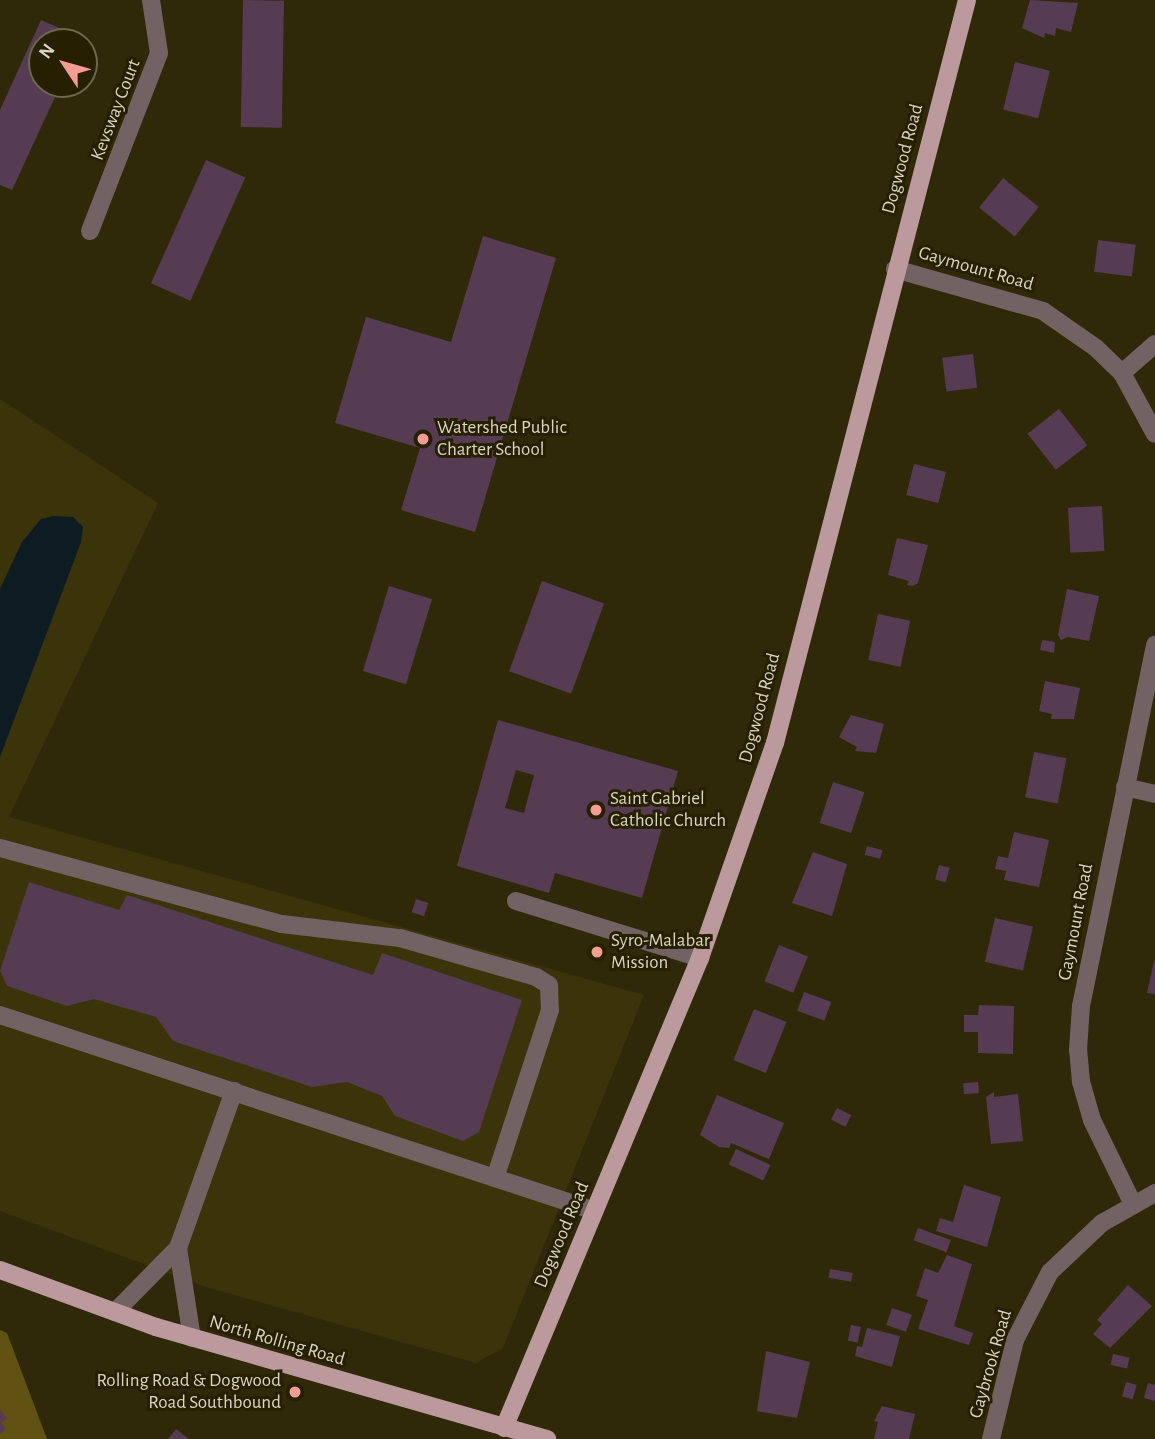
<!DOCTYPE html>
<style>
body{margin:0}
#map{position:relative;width:1155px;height:1439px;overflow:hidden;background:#302909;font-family:"Alegreya Sans",sans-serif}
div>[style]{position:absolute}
.built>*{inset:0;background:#3b3309}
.green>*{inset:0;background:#5f5213}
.water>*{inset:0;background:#0d1c22}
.building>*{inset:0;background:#553c53;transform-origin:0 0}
.minor>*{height:18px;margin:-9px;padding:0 9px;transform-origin:9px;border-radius:9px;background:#726263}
.major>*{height:18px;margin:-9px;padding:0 9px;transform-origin:9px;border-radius:9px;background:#bc999d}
.dots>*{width:19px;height:19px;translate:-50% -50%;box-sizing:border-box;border:4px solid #261f01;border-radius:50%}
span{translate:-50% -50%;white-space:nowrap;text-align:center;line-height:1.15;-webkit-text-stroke:6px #261f01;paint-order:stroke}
.street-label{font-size:19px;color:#d9d5c3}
.poi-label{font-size:19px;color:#d9d5c3}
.left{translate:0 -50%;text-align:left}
.right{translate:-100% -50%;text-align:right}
.north{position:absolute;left:28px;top:28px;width:70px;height:70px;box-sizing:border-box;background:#261f01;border:2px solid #6e684f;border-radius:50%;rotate:306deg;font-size:19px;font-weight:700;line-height:28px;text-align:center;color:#d9d5c3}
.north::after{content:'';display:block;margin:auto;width:24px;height:32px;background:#f59c95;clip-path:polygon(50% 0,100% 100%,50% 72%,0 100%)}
</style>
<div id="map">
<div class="built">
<i style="clip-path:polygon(0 399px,158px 503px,9px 817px,644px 995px,503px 1348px,476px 1363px,206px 1287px,0 1211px)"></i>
</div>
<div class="green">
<i style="clip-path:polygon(0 1330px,7px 1333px,47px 1439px,0 1439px)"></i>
</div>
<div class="water">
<i style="clip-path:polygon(53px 516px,73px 517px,83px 527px,81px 542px,0 757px,0 589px,22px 542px,41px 519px)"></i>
</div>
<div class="building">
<i style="left:243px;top:0;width:41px;height:127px;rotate:1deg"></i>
<i style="clip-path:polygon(1030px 0,1078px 3px,1071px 32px,1056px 28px,1055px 36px,1045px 33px,1044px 38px,1022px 28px)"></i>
<i style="clip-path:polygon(41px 20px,82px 38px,80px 42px,42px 42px,42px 84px,61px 84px,12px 190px,0 185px,0 110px)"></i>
<i style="left:1015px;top:62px;width:36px;height:49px;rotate:14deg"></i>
<i style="left:206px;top:160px;width:43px;height:135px;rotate:24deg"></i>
<i style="left:1003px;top:178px;width:46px;height:38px;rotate:39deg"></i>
<i style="clip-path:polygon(483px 236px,556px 258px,475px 532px,401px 510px,420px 448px,335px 423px,366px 317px,451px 342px)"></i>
<i style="left:1098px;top:240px;width:38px;height:32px;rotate:7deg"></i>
<i style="left:973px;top:354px;width:34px;height:31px;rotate:83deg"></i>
<i style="left:1059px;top:409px;width:46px;height:40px;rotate:52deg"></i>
<i style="left:914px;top:464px;width:33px;height:32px;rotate:14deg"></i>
<i style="left:1102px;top:506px;width:45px;height:34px;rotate:87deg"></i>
<i style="clip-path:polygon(897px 538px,928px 545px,918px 583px,913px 586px,907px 585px,909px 581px,888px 575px)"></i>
<i style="left:542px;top:581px;width:66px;height:96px;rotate:20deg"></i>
<i style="left:389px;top:586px;width:45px;height:89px;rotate:17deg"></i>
<i style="clip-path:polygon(1067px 589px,1099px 596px,1089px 641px,1068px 637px,1061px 640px,1058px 635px)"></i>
<i style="left:878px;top:614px;width:33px;height:47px;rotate:12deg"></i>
<i style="clip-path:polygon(1042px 640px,1055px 642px,1054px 653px,1040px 650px)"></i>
<i style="clip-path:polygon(1045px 681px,1080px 688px,1074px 719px,1051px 719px,1052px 714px,1039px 711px)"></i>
<i style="clip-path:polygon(851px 715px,884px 724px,876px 753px,855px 751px,857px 747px,839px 737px)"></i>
<i style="clip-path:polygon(evenodd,498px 720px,678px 771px,642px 898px,555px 873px,549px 893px,457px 866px,498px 720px,516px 770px,534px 775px,524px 813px,505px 808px,516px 770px)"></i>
<i style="left:1034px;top:752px;width:33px;height:46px;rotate:11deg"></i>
<i style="left:833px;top:782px;width:33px;height:43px;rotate:18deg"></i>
<i style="clip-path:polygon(1014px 832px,1049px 840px,1039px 887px,1004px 880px,1006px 871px,995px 869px,998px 856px,1008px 858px)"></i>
<i style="left:867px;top:846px;width:16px;height:9px;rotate:15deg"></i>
<i style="clip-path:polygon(813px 852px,847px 864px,832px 916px,792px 903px)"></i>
<i style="left:939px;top:865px;width:11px;height:15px;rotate:15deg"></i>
<i style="clip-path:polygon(29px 882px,119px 910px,127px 895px,373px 975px,382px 953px,522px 1000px,479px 1132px,463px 1141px,395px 1116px,382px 1096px,347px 1082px,312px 1087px,173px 1041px,156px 1017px,94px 999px,67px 1006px,7px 986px,0 971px)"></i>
<i style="left:416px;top:899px;width:13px;height:14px;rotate:18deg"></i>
<i style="left:995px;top:918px;width:39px;height:45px;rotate:13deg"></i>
<i style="left:779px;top:945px;width:31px;height:39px;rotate:22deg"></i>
<i style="clip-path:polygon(1154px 961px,1155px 961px,1155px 994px,1147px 993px)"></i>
<i style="left:804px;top:992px;width:29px;height:20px;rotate:20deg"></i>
<i style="clip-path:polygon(979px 1005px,1014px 1006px,1013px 1054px,978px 1053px,978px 1032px,964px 1032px,964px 1015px,978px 1015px)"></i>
<i style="left:754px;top:1009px;width:35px;height:55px;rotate:22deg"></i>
<i style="left:978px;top:1082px;width:11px;height:15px;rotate:85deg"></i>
<i style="clip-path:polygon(994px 1092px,994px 1097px,1018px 1094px,1023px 1141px,991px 1144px,986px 1097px)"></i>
<i style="clip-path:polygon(717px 1095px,784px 1123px,769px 1159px,731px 1143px,729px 1148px,719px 1147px,700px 1135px)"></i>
<i style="left:837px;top:1108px;width:16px;height:13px;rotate:27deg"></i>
<i style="left:736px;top:1149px;width:38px;height:17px;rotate:25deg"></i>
<i style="clip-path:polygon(964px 1185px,1001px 1197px,987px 1247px,936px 1231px,940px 1218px,953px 1222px)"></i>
<i style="left:918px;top:1228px;width:35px;height:13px;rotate:20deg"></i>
<i style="clip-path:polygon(947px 1255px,972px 1264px,954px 1326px,973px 1333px,969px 1345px,918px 1329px,928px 1300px,916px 1296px,925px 1268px,938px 1273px)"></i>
<i style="left:830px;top:1269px;width:23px;height:9px;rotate:10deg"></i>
<i style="clip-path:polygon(1128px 1285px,1152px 1306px,1110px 1348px,1093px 1334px,1102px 1324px,1097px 1320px)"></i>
<i style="left:892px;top:1308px;width:21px;height:18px;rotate:19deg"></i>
<i style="left:851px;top:1325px;width:10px;height:16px;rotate:11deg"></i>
<i style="clip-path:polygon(867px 1328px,900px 1336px,892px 1367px,855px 1356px,857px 1346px,862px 1347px)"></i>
<i style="clip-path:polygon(766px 1351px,810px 1362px,797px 1418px,757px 1411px)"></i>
<i style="left:1113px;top:1354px;width:17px;height:11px;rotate:13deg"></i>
<i style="left:1126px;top:1382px;width:11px;height:15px;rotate:15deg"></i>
<i style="clip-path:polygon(1148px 1383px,1155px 1385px,1155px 1401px,1144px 1398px)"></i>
<i style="clip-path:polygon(882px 1406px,915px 1414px,909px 1439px,874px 1439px,878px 1422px,874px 1421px)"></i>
<i style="clip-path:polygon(0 1410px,7px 1418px,1px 1423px,6px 1429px,0 1434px)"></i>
<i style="clip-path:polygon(176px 1429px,189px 1439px,168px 1439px)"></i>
</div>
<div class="minor">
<i style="left:90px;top:231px;width:191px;rotate:-68.8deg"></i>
<i style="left:159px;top:53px;width:54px;rotate:-98.6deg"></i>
<i style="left:895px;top:269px;width:154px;rotate:15.8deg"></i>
<i style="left:1043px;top:311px;width:65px;rotate:34.9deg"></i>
<i style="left:1096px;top:348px;width:36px;rotate:44deg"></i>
<i style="left:1122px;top:373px;width:69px;rotate:61.6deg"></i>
<i style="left:1122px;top:373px;width:44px;rotate:-41.3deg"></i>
<i style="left:1125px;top:787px;width:31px;rotate:13deg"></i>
<i style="left:0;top:848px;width:292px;rotate:15.1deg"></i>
<i style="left:282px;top:924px;width:119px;rotate:6.8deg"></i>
<i style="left:400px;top:938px;width:141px;rotate:16deg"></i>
<i style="left:536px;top:977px;width:15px;rotate:32deg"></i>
<i style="left:549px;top:985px;width:25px;rotate:88deg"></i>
<i style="left:550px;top:1010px;width:177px;rotate:108.1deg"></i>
<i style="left:516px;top:901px;width:193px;rotate:17.2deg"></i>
<i style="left:0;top:1015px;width:626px;rotate:18.23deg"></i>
<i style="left:1132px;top:1202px;width:91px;rotate:-116deg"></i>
<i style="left:1092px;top:1120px;width:40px;rotate:-106deg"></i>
<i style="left:1081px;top:1082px;width:32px;rotate:-95deg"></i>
<i style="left:1078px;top:1050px;width:44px;rotate:-86.1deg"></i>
<i style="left:1081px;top:1006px;width:369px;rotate:-78.4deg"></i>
<i style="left:178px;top:1248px;width:91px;rotate:81.2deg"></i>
<i style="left:115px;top:1312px;width:90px;rotate:-45.5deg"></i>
<i style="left:178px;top:1248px;width:167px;rotate:-70.4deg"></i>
<i style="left:991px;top:1439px;width:102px;rotate:-76.4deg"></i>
<i style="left:1015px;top:1340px;width:76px;rotate:-62.8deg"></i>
<i style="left:1050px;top:1272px;width:71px;rotate:-43.3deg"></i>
<i style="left:1102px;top:1223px;width:61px;rotate:-29.5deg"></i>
</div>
<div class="major">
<i style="left:0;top:1270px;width:166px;rotate:20.1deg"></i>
<i style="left:156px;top:1327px;width:407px;rotate:16deg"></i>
<i style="left:504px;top:1428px;width:509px;rotate:-67.36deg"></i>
<i style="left:700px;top:958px;width:228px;rotate:-70.8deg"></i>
<i style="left:775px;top:743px;width:767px;rotate:-75.51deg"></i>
</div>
<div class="dots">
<i style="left:423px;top:439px;background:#f59c95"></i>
<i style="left:596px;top:810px;background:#f59c95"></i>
<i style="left:597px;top:952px;background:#f59c95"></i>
<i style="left:295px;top:1392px;background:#f59c95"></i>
</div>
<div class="street-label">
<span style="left:116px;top:110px;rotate:-69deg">Kevsway Court</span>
<span style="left:903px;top:159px;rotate:-75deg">Dogwood Road</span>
<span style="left:976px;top:269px;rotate:16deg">Gaymount Road</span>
<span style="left:760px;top:708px;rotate:-75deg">Dogwood Road</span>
<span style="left:1076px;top:922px;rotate:-79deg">Gaymount Road</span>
<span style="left:562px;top:1235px;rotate:-67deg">Dogwood Road</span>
<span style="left:277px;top:1341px;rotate:16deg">North Rolling Road</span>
<span style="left:991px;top:1364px;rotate:-74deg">Gaybrook Road</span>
</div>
<div class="poi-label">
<span class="left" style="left:437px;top:439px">Watershed Public<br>Charter School</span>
<span class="left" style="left:610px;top:810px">Saint Gabriel<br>Catholic Church</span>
<span class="left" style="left:611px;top:952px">Syro-Malabar<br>Mission</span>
<span class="right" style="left:281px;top:1392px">Rolling Road &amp; Dogwood<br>Road Southbound</span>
</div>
<div class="north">N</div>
</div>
